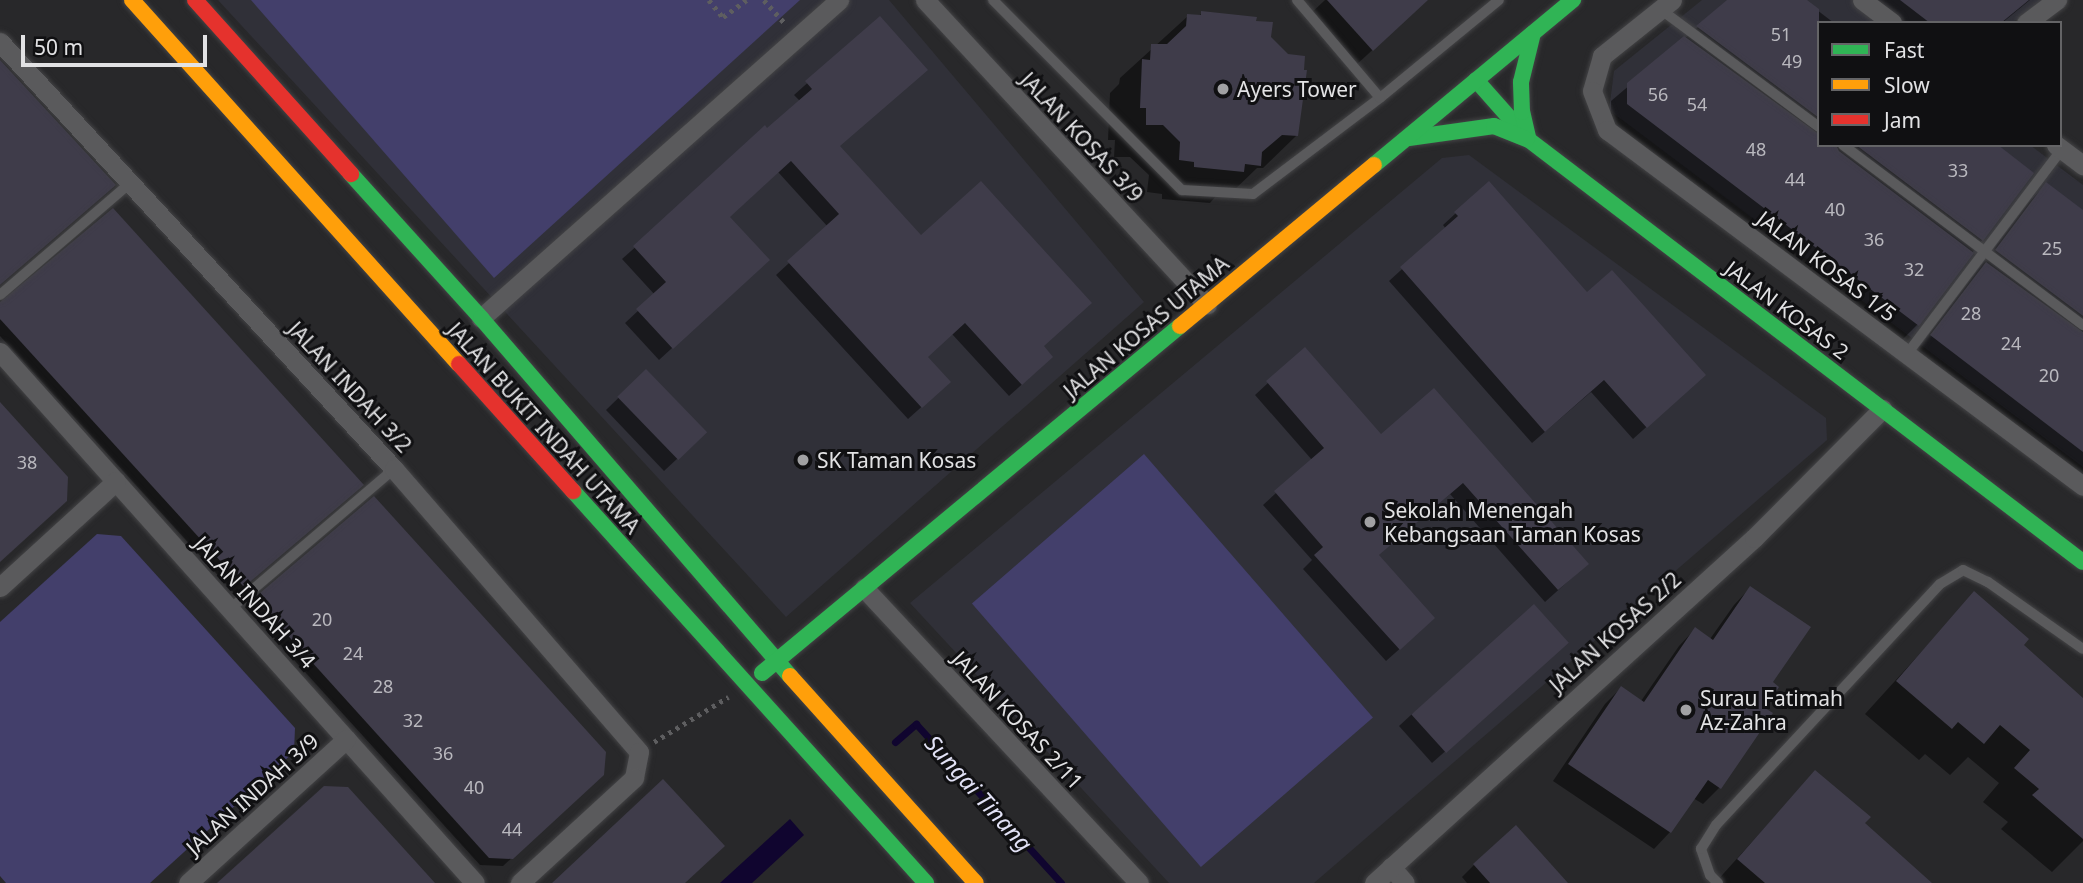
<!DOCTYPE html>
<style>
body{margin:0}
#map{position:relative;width:2083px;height:883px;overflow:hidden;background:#28282a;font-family:"Noto Sans",sans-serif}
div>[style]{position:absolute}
.built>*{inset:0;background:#303038}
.green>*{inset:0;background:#433f6b;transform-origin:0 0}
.water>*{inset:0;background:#10052f}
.shadow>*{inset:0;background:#0007}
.stream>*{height:7px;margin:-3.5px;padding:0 3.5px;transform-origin:3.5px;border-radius:3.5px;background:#10052f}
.building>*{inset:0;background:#3f3c4a;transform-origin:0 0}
.path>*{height:4.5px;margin-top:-2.25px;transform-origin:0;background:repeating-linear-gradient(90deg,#5e5e60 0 3.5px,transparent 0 8.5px)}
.roads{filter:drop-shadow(0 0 2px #434345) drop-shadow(0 0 2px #434345)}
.lane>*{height:10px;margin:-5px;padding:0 5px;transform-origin:5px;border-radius:5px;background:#5a5a5c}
.street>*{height:19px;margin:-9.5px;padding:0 9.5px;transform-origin:9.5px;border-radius:9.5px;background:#5a5a5c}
.fast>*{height:16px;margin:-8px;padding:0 8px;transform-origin:8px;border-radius:8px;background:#30b455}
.slow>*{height:16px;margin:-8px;padding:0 8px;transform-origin:8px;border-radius:8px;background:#ff9f0a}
.jam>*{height:16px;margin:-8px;padding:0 8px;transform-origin:8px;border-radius:8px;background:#e5322d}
.dots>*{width:19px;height:19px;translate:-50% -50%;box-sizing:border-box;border:4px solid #101012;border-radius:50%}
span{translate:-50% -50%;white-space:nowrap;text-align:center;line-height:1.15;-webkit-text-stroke:6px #101012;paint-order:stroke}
.number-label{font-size:18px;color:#b9b8be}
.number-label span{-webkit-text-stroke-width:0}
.poi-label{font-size:21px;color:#e2e2e4}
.left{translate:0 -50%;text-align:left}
.street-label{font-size:21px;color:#e2e2e4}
.water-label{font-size:23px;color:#e2e2f6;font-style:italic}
.legend{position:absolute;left:1817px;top:21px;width:245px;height:126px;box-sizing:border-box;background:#101012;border:2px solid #646466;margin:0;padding:9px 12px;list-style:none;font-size:21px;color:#e2e2e4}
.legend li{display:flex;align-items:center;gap:14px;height:35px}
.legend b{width:35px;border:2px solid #646466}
.scale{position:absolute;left:21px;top:35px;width:186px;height:32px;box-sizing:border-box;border:4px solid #e2e2e4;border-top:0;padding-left:9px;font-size:21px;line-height:24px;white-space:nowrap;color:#e2e2e4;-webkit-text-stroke:5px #101012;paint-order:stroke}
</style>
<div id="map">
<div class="built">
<i style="clip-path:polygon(218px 0,889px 0,1144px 302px,786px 617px)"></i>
<i style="clip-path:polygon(1702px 0,2042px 0,2012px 23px,1819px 23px,1819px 145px,2030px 145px,2083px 185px,2083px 467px,1609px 110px,1614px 71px)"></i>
<i style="clip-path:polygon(1469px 155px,1826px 418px,1827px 440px,1314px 883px,1169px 883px,910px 603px,1442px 158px)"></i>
</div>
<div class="green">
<i style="clip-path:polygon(251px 0,800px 0,494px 278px)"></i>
<i style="left:1144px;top:454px;width:349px;height:228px;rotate:49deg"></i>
<i style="clip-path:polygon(97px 534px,121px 536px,295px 728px,294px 752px,150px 883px,6px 883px,0 876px,0 622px)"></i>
</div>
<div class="water">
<i style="clip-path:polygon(790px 819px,804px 835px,752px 883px,720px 883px)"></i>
</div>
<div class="shadow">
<i style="clip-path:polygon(1325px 0,1427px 0,1355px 66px,1309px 15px)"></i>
<i style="clip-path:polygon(1730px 0,1804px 0,1834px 23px,1819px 23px,1819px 145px,1994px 145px,1982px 240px,1917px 325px,1901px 341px,1611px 121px,1611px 101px)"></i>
<i style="clip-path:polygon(1862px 0,2030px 0,2002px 23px,1892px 23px)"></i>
<i style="clip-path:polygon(1202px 13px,1254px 22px,1269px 37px,1296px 136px,1263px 168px,1257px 168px,1227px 197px,1216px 196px,1210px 203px,1162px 199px,1162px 194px,1147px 192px,1149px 175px,1130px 157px,1114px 157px,1115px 140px,1108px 140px,1110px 93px,1119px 84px,1120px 78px,1188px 16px,1198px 17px)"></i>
<i style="clip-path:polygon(880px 18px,839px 147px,921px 238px,1042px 347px,1039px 369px,1009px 396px,952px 334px,926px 357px,936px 394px,908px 419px,776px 275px,828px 227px,778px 172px,728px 218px,755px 272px,659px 360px,625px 323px,655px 295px,622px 259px,800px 101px,794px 95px)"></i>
<i style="clip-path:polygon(0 62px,113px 185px,0 285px)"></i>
<i style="clip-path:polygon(2046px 185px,2083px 213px,2083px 480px,1915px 353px,2030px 201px)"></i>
<i style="clip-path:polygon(1456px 213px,1587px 295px,1691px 387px,1633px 439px,1591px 392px,1532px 443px,1389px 281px,1446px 229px,1443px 225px)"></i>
<i style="clip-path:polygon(0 308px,353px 493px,235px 594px,0 336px,0 320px,5px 315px)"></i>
<i style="clip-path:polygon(1305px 349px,1381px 436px,1434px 390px,1574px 576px,1545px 602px,1450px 494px,1377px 556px,1421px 630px,1386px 661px,1303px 569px,1312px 560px,1263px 505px,1312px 460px,1255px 395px)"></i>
<i style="clip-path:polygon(646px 371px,692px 445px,664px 471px,606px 410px)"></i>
<i style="clip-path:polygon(374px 498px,594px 783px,503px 866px,480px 865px,247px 608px)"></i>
<i style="clip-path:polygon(1750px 588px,1771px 683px,1763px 708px,1770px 713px,1719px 788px,1703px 804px,1693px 798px,1670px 832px,1654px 849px,1553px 781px,1605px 704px,1621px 688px,1641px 701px,1679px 646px,1695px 629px,1710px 639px,1734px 605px)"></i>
<i style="clip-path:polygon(1974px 594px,2022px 645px,2083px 700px,2083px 841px,2052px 872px,2001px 829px,2008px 822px,1983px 802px,1999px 783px,1968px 757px,1950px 775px,1925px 754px,1919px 760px,1865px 714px)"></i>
<i style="clip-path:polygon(1554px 655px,1432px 763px,1399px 726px,1412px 714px)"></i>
<i style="clip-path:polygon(1815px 772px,1863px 823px,1930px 883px,1715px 883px)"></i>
<i style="clip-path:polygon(1474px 865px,1566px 883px,1467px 883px,1462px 877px)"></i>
</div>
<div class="stream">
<i style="left:895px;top:742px;width:28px;rotate:-41deg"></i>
<i style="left:916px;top:724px;width:215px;rotate:47.6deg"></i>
</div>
<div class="building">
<i style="clip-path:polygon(1327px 0,1428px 0,1373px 51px)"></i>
<i style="clip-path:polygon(1727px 0,1807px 0,1819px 9px,1819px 118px,1696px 26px)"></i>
<i style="clip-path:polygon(1900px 0,2029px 0,2001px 23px,1930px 23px)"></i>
<i style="clip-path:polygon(1201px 11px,1257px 17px,1256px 21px,1273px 22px,1271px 37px,1288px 54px,1305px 56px,1304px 70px,1307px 70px,1298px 136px,1282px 135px,1262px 152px,1261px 166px,1245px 164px,1244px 172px,1194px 167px,1194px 162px,1179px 160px,1180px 142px,1163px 125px,1146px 125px,1146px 108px,1140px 108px,1142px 59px,1150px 60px,1151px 44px,1167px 44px,1186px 26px,1187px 14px,1201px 15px)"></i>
<i style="clip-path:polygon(880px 16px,928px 70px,840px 146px,921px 235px,981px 181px,1092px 303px,1044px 346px,1053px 357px,1022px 385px,965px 323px,928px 357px,951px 382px,922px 408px,787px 261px,839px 214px,791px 161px,730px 217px,770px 260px,673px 349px,636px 309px,666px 282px,633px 246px,765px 125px,767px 128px,812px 89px,805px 81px)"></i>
<i style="clip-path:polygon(1684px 36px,1819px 134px,1819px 145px,1836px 145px,1839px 151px,1974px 253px,1919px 326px,1627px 104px,1627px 83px)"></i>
<i style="clip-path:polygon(0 60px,116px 185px,0 285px)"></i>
<i style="clip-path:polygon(1856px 145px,1998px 145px,2034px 173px,1983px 241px)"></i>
<i style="clip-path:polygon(1489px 181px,1587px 292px,1612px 270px,1706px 375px,1647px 428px,1604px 380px,1545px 432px,1400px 267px,1458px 216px,1454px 212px)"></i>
<i style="clip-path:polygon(2046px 182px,2083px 210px,2083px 316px,1995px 250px)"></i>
<i style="clip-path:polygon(113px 208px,364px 485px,244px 587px,0 319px,0 302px)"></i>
<i style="clip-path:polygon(1986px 262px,2083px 332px,2083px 452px,1930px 335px)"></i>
<i style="clip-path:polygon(1305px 347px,1381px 434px,1434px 388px,1589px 564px,1558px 590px,1463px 483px,1379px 555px,1435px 618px,1400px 650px,1314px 555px,1323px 547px,1274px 491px,1324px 448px,1266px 381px)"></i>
<i style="left:646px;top:369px;width:88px;height:40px;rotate:46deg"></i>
<i style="clip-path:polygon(0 402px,68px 477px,67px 501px,0 562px)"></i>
<i style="clip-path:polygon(374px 496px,606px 752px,604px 775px,513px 859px,489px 858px,254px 598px)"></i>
<i style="clip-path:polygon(1750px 586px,1811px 627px,1773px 682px,1779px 687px,1765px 708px,1773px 713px,1721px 789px,1708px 780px,1671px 833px,1568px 764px,1621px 686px,1644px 702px,1695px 627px,1713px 640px)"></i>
<i style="clip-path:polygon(1974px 591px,2029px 639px,2024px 645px,2083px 698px,2083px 839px,2032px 795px,2039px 789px,2014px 768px,2030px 750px,2000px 725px,1984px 744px,1958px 722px,1952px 729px,1896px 681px)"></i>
<i style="left:1534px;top:604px;width:52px;height:165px;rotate:48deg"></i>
<i style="clip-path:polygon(1815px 770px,1871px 817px,1865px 823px,1932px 883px,1765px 883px,1737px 859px)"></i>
<i style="clip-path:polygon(663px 779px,725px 846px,685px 883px,552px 883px)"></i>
<i style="clip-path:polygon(324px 786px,348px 787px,435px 883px,217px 883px)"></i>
<i style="clip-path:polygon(1516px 825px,1568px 883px,1490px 883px,1473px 864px)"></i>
</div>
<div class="path">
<i style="left:709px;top:0;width:22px;rotate:51deg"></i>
<i style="left:723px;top:17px;width:29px;rotate:-36deg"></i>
<i style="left:764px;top:0;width:31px;rotate:48deg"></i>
<i style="left:654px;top:742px;width:87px;rotate:-31.3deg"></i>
</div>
<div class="roads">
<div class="lane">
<i style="left:993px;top:0;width:268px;rotate:45.2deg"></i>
<i style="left:1182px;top:190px;width:71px;rotate:3.2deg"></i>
<i style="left:1253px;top:194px;width:159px;rotate:-37.1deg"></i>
<i style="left:1380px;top:98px;width:154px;rotate:-39.5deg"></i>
<i style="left:1297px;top:0;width:128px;rotate:49.7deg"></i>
<i style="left:1660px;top:9px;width:198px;rotate:36.6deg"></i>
<i style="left:1843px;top:145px;width:300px;rotate:36.9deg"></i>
<i style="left:0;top:295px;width:172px;rotate:-40.7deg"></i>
<i style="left:1907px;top:354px;width:257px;rotate:-52.9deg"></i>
<i style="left:230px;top:609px;width:216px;rotate:-40.5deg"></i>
<i style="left:1718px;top:883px;width:11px;rotate:-135deg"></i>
<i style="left:1710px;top:875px;width:28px;rotate:-109deg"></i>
<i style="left:1701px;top:849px;width:28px;rotate:-58deg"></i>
<i style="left:1716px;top:825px;width:329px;rotate:-47.1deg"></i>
<i style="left:1940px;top:584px;width:27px;rotate:-31deg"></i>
<i style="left:1963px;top:570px;width:28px;rotate:26deg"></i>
<i style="left:1988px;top:582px;width:116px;rotate:35.2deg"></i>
</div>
<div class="street">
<i style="left:925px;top:0;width:415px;rotate:47.2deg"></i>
<i style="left:1672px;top:0;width:90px;rotate:141.3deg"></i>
<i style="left:1602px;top:56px;width:36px;rotate:106deg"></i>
<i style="left:1592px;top:91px;width:42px;rotate:69deg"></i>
<i style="left:1607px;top:130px;width:594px;rotate:36.79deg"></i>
<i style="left:1862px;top:0;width:38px;rotate:37deg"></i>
<i style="left:2026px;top:23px;width:39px;rotate:-37deg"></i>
<i style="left:0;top:42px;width:581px;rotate:47.3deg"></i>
<i style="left:394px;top:469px;width:374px;rotate:49.1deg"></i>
<i style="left:639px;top:752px;width:26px;rotate:101deg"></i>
<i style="left:634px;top:778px;width:155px;rotate:137.4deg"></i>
<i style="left:2056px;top:145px;width:34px;rotate:37deg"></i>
<i style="left:481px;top:318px;width:479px;rotate:-41.6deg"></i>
<i style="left:0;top:352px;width:712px;rotate:48.19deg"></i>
<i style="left:0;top:587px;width:157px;rotate:-42.4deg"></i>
<i style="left:864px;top:588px;width:403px;rotate:47deg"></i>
<i style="left:1391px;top:867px;width:21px;rotate:49deg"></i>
<i style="left:188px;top:883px;width:214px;rotate:-42.3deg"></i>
<i style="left:1374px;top:883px;width:513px;rotate:-42.24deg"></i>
<i style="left:1754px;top:538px;width:182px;rotate:-45.2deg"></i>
</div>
<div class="fast">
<i style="left:1476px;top:80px;width:80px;rotate:48.5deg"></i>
<i style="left:1529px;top:140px;width:696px;rotate:37.3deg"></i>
<i style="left:1528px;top:137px;width:26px;rotate:-103deg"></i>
<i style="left:1522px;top:112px;width:30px;rotate:-92deg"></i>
<i style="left:1521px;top:82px;width:50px;rotate:-76.2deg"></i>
<i style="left:1409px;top:138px;width:86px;rotate:-8deg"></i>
<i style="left:1494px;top:126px;width:35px;rotate:22deg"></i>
<i style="left:1374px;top:165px;width:259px;rotate:-39.7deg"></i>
<i style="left:351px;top:174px;width:194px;rotate:47.9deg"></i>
<i style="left:481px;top:318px;width:473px;rotate:49.2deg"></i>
<i style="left:573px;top:491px;width:528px;rotate:48deg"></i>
<i style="left:762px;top:673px;width:543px;rotate:-39.7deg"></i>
</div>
<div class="slow">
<i style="left:132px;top:0;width:489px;rotate:48.1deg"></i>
<i style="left:1180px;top:326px;width:252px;rotate:-39.7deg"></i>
<i style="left:790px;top:676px;width:278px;rotate:48.1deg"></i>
</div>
<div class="jam">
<i style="left:195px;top:0;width:234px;rotate:48.1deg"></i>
<i style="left:459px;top:364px;width:171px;rotate:48.1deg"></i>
</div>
</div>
<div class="dots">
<i style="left:1223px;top:89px;background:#a1a1a3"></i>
<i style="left:803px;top:460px;background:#a1a1a3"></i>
<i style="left:1370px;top:522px;background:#a1a1a3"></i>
<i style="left:1686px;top:710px;background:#a1a1a3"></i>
</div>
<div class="number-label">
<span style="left:1781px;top:34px">51</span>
<span style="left:1792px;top:61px">49</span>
<span style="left:1658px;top:94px">56</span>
<span style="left:1697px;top:104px">54</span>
<span style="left:1756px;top:149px">48</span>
<span style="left:1958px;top:170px">33</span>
<span style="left:1795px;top:179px">44</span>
<span style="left:1835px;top:209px">40</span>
<span style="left:1874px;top:239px">36</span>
<span style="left:2052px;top:248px">25</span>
<span style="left:1914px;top:269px">32</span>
<span style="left:1971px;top:313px">28</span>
<span style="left:2011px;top:343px">24</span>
<span style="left:2049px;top:375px">20</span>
<span style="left:27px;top:462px">38</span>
<span style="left:322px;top:619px">20</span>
<span style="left:353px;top:653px">24</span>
<span style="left:383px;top:686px">28</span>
<span style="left:413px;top:720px">32</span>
<span style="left:443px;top:753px">36</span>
<span style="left:474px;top:787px">40</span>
<span style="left:512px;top:829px">44</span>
</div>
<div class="poi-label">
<span class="left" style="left:1237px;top:89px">Ayers Tower</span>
<span class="left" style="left:817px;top:460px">SK Taman Kosas</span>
<span class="left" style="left:1384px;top:522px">Sekolah Menengah<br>Kebangsaan Taman Kosas</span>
<span class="left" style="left:1700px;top:710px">Surau Fatimah<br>Az-Zahra</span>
</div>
<div class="street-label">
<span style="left:1082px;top:137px;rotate:47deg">JALAN KOSAS 3/9</span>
<span style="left:1827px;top:266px;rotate:37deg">JALAN KOSAS 1/5</span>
<span style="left:1787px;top:310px;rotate:37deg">JALAN KOSAS 2</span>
<span style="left:1146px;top:327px;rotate:-40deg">JALAN KOSAS UTAMA</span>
<span style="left:350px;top:387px;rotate:47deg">JALAN INDAH 3/2</span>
<span style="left:544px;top:428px;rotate:48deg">JALAN BUKIT INDAH UTAMA</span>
<span style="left:255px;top:602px;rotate:48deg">JALAN INDAH 3/4</span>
<span style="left:1615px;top:632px;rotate:-42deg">JALAN KOSAS 2/2</span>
<span style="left:1018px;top:720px;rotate:47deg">JALAN KOSAS 2/11</span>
<span style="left:252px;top:794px;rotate:-42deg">JALAN INDAH 3/9</span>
</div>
<div class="water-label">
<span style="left:979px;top:793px;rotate:48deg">Sungai Tinang</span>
</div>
<ul class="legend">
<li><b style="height:9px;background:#30b455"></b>Fast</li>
<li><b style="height:9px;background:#ff9f0a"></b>Slow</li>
<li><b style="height:9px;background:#e5322d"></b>Jam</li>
</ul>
<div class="scale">50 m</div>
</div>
